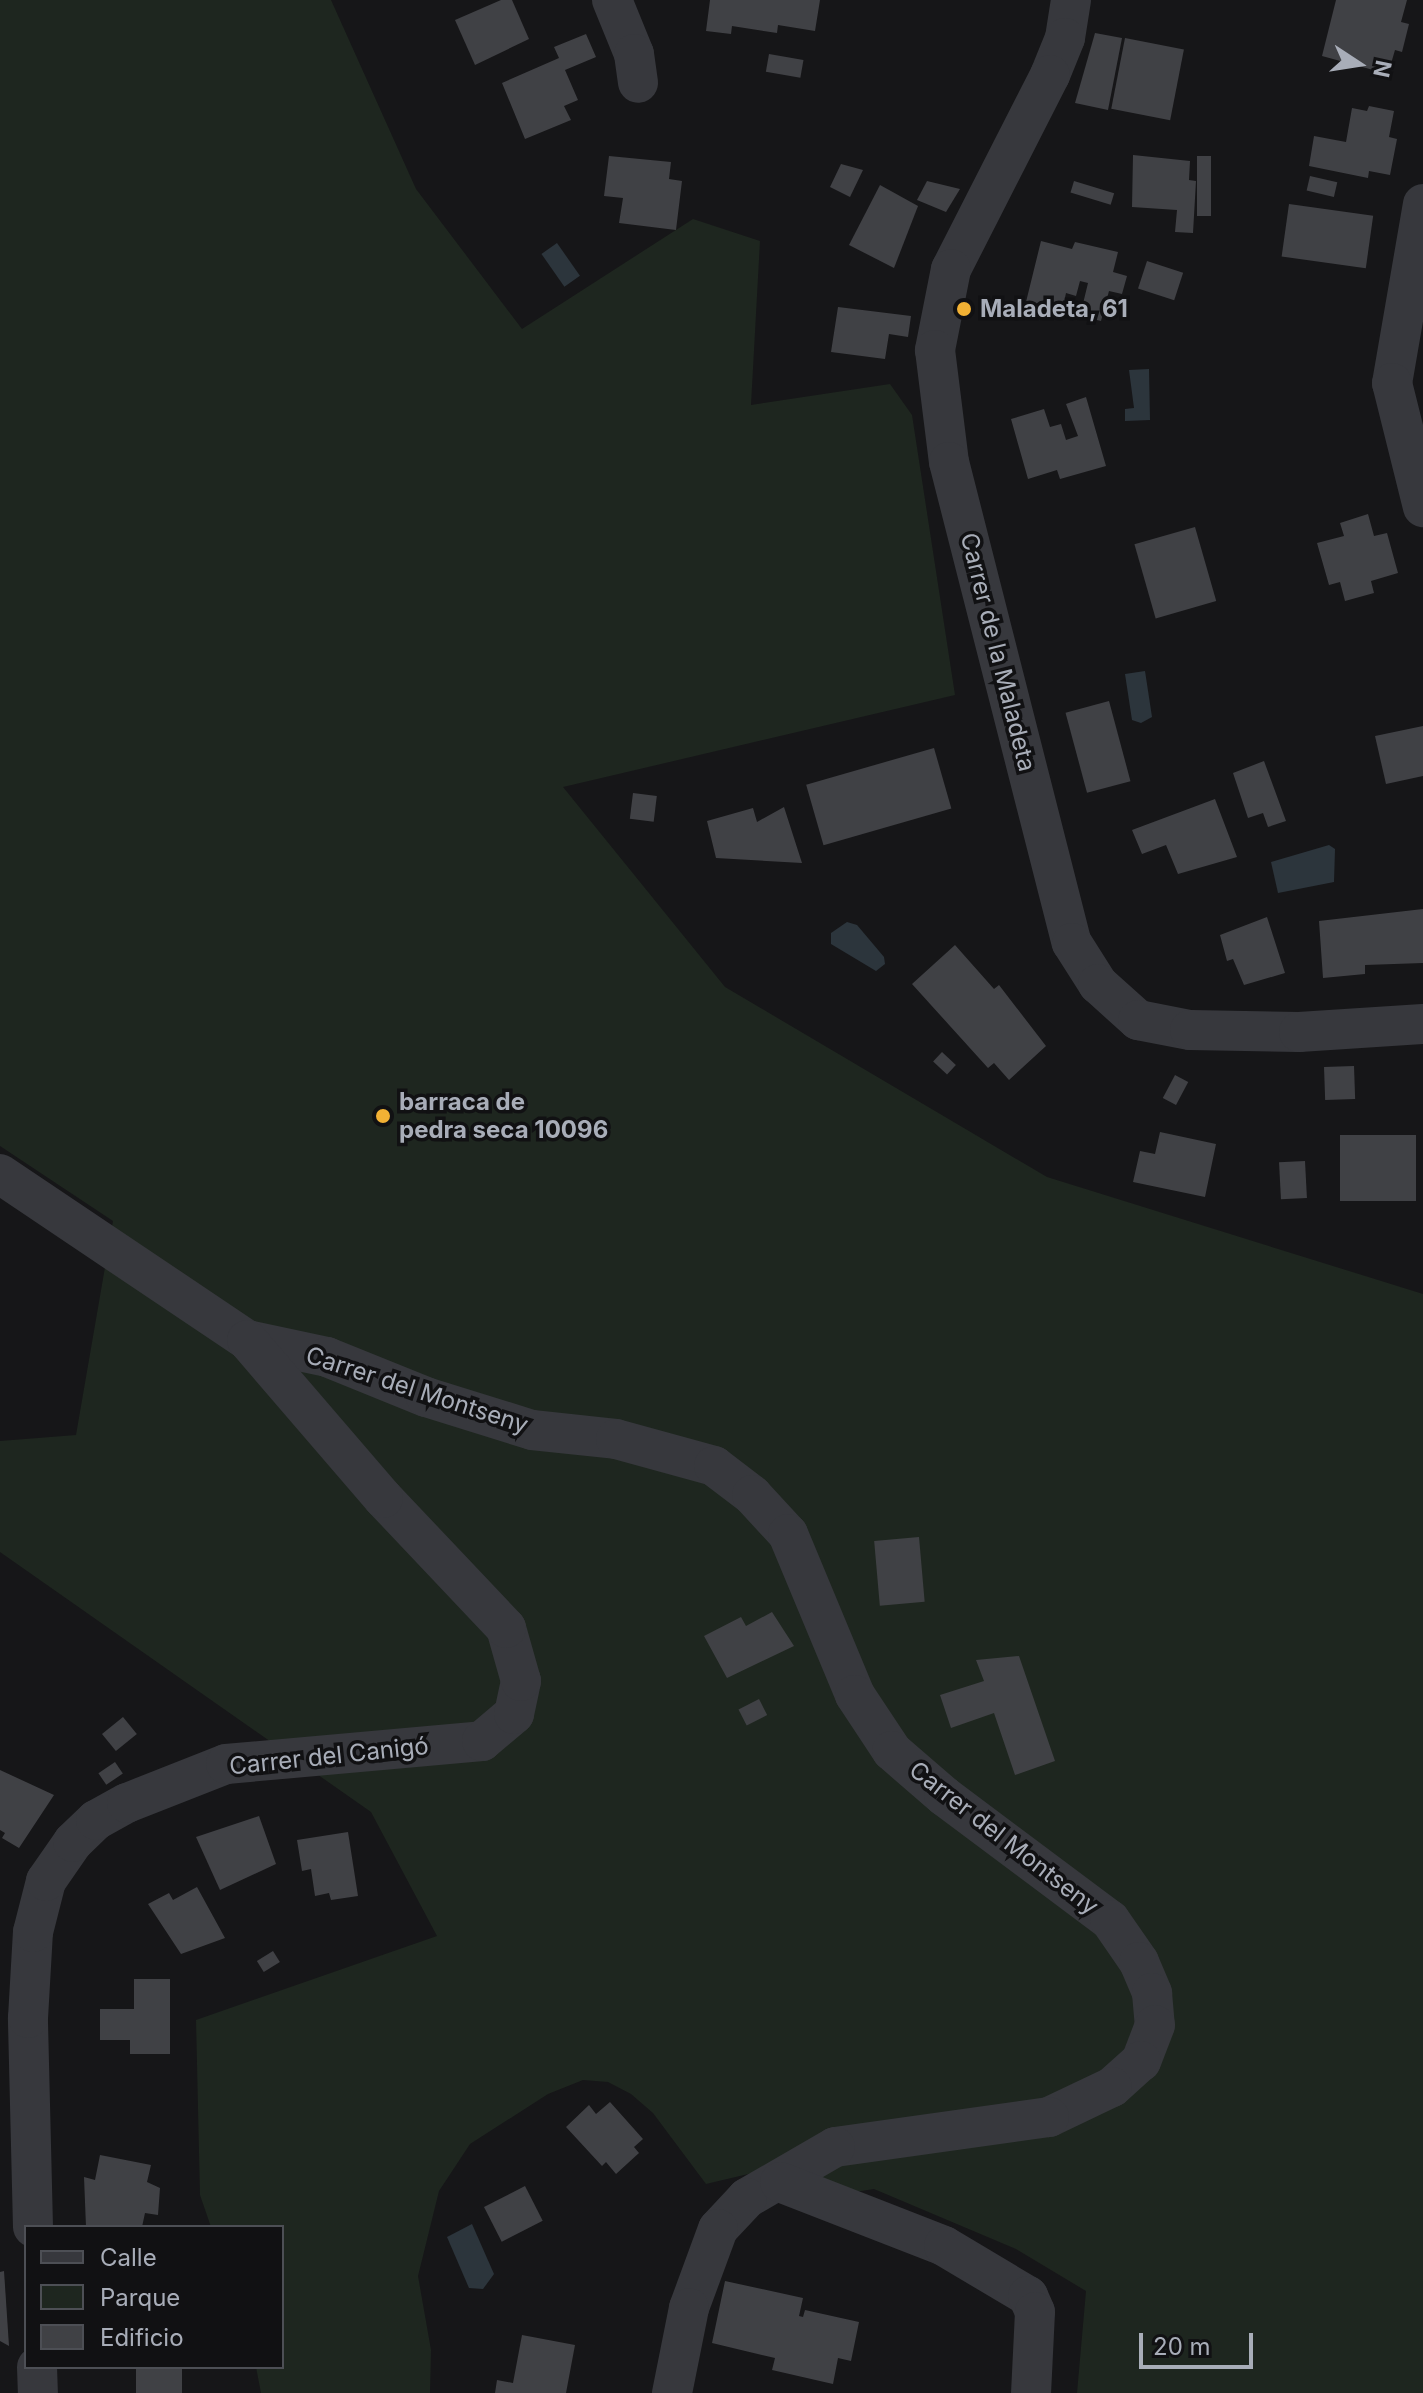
<!DOCTYPE html>
<meta charset="utf-8">
<style>
body{margin:0}
#map{position:relative;width:1423px;height:2393px;overflow:hidden;background:#161618;font-family:Inter,sans-serif}
div>[style]{position:absolute}
.green>*{inset:0;background:#1e261f}
.water>*{inset:0;background:#2c353c;transform-origin:0 0}
.building>*{inset:0;background:#404145;transform-origin:0 0}
.minor>*{height:40px;margin:-20px;padding:0 20px;transform-origin:20px;border-radius:20px;background:#37383d}
.dots>*{width:22px;height:22px;translate:-50% -50%;box-sizing:border-box;border:4px solid #111113;border-radius:50%}
span{translate:-50% -50%;white-space:nowrap;text-align:center;line-height:1.15;-webkit-text-stroke:7px #111113;paint-order:stroke}
.poi-label{font-size:24px;color:#a8adb8;font-weight:700}
.left{translate:0 -50%;text-align:left}
.street-label{font-size:24px;color:#a8adb8}
.legend{position:absolute;left:24px;top:2225px;width:260px;height:144px;box-sizing:border-box;background:#111113;border:2px solid #4d4f55;margin:0;padding:10px 14px;list-style:none;font-size:24px;color:#a8adb8}
.legend li{display:flex;align-items:center;gap:16px;height:40px}
.legend b{width:40px;border:2px solid #4d4f55}
.north{position:absolute;left:1319px;top:24px;width:80px;height:80px;-webkit-text-stroke:6px #111113;paint-order:stroke;rotate:102deg;font-size:22px;font-weight:700;line-height:32px;text-align:center;color:#a8adb8}
.north::after{content:'';display:block;margin:auto;width:28px;height:36px;background:#a8adb8;clip-path:polygon(50% 0,100% 100%,50% 72%,0 100%)}
.scale{position:absolute;left:1139px;top:2333px;width:114px;height:36px;box-sizing:border-box;border:4px solid #a8adb8;border-top:0;padding-left:10px;font-size:24px;line-height:28px;white-space:nowrap;color:#a8adb8;-webkit-text-stroke:6px #111113;paint-order:stroke}
</style>
<div id="map">
<div class="green">
<i style="clip-path:polygon(0 0,331px 0,416px 189px,522px 329px,693px 219px,760px 241px,751px 405px,890px 384px,912px 415px,955px 695px,563px 787px,725px 987px,1047px 1177px,1423px 1294px,1423px 2393px,1077px 2393px,1086px 2291px,1016px 2249px,874px 2189px,848px 2193px,778px 2167px,706px 2184px,653px 2113px,631px 2094px,608px 2082px,583px 2080px,548px 2094px,470px 2144px,439px 2191px,418px 2276px,431px 2350px,430px 2393px,261px 2393px,256px 2367px,282px 2367px,282px 2227px,211px 2227px,200px 2195px,196px 2020px,437px 1936px,371px 1812px,0 1552px,0 1441px,76px 1435px,113px 1221px,0 1146px)"></i>
</div>
<div class="water">
<i style="left:557px;top:243px;width:40px;height:19px;rotate:55deg"></i>
<i style="clip-path:polygon(1149px 369px,1150px 420px,1125px 421px,1125px 409px,1134px 408px,1129px 370px)"></i>
<i style="clip-path:polygon(1145px 671px,1152px 717px,1141px 723px,1132px 720px,1125px 674px)"></i>
<i style="clip-path:polygon(1329px 845px,1335px 849px,1334px 882px,1278px 893px,1271px 862px)"></i>
<i style="clip-path:polygon(847px 922px,857px 925px,884px 957px,885px 964px,876px 971px,831px 944px,831px 933px)"></i>
<i style="clip-path:polygon(472px 2224px,494px 2274px,483px 2289px,469px 2288px,447px 2237px)"></i>
</div>
<div class="building">
<i style="clip-path:polygon(501px 0,512px 0,529px 39px,475px 65px,455px 20px)"></i>
<i style="clip-path:polygon(710px 0,820px 0,815px 31px,778px 25px,777px 33px,732px 26px,731px 34px,706px 31px)"></i>
<i style="clip-path:polygon(1336px 0,1407px 0,1401px 22px,1409px 24px,1402px 52px,1395px 50px,1388px 74px,1322px 56px)"></i>
<i style="clip-path:polygon(1095px 33px,1122px 38px,1108px 110px,1075px 103px)"></i>
<i style="clip-path:polygon(586px 34px,596px 57px,565px 70px,578px 100px,564px 106px,571px 120px,525px 139px,502px 83px,559px 58px,554px 47px)"></i>
<i style="left:1125px;top:38px;width:60px;height:72px;rotate:11deg"></i>
<i style="left:769px;top:54px;width:35px;height:18px;rotate:10deg"></i>
<i style="clip-path:polygon(1369px 106px,1394px 111px,1389px 137px,1397px 139px,1390px 175px,1369px 171px,1368px 178px,1309px 166px,1314px 136px,1346px 142px,1352px 108px,1367px 111px)"></i>
<i style="clip-path:polygon(1133px 155px,1190px 161px,1189px 180px,1196px 181px,1193px 233px,1175px 232px,1177px 210px,1132px 207px)"></i>
<i style="clip-path:polygon(609px 156px,671px 162px,669px 179px,682px 181px,676px 230px,619px 223px,623px 198px,604px 196px)"></i>
<i style="left:1197px;top:156px;width:14px;height:60px"></i>
<i style="clip-path:polygon(841px 164px,863px 170px,850px 197px,830px 187px)"></i>
<i style="left:1310px;top:176px;width:28px;height:15px;rotate:13deg"></i>
<i style="clip-path:polygon(927px 181px,960px 189px,946px 212px,917px 200px)"></i>
<i style="left:1074px;top:181px;width:42px;height:12px;rotate:17deg"></i>
<i style="clip-path:polygon(880px 185px,918px 206px,894px 268px,849px 245px)"></i>
<i style="left:1289px;top:204px;width:85px;height:53px;rotate:8deg"></i>
<i style="clip-path:polygon(1041px 241px,1072px 249px,1075px 242px,1118px 252px,1113px 272px,1127px 276px,1122px 294px,1109px 291px,1101px 321px,1080px 316px,1088px 283px,1080px 281px,1076px 296px,1066px 293px,1062px 312px,1026px 302px)"></i>
<i style="left:1147px;top:261px;width:38px;height:29px;rotate:18deg"></i>
<i style="clip-path:polygon(838px 307px,911px 316px,908px 337px,889px 334px,885px 359px,831px 352px)"></i>
<i style="clip-path:polygon(1086px 397px,1106px 466px,1060px 479px,1057px 470px,1028px 479px,1011px 419px,1044px 409px,1050px 427px,1061px 424px,1066px 440px,1078px 436px,1066px 404px)"></i>
<i style="clip-path:polygon(1368px 514px,1374px 536px,1387px 533px,1398px 573px,1371px 581px,1374px 593px,1345px 601px,1340px 582px,1329px 585px,1317px 543px,1344px 536px,1340px 523px)"></i>
<i style="left:1195px;top:527px;width:77px;height:63px;rotate:74deg"></i>
<i style="left:1109px;top:701px;width:83px;height:45px;rotate:75deg"></i>
<i style="clip-path:polygon(1423px 726px,1423px 776px,1386px 784px,1375px 736px)"></i>
<i style="left:934px;top:748px;width:63px;height:133px;rotate:74deg"></i>
<i style="clip-path:polygon(1264px 761px,1286px 821px,1268px 827px,1263px 813px,1248px 818px,1233px 773px)"></i>
<i style="left:633px;top:793px;width:24px;height:26px;rotate:7deg"></i>
<i style="clip-path:polygon(1215px 799px,1237px 857px,1178px 874px,1166px 845px,1142px 854px,1132px 830px)"></i>
<i style="clip-path:polygon(784px 807px,802px 863px,716px 858px,707px 821px,753px 808px,757px 822px)"></i>
<i style="clip-path:polygon(1423px 909px,1423px 963px,1365px 965px,1365px 974px,1323px 978px,1319px 921px)"></i>
<i style="clip-path:polygon(1267px 917px,1285px 973px,1244px 985px,1233px 959px,1227px 961px,1220px 935px)"></i>
<i style="clip-path:polygon(955px 945px,994px 989px,999px 985px,1046px 1046px,1009px 1080px,994px 1063px,988px 1068px,912px 984px)"></i>
<i style="left:942px;top:1052px;width:19px;height:13px;rotate:43deg"></i>
<i style="left:1354px;top:1066px;width:33px;height:30px;rotate:88deg"></i>
<i style="left:1175px;top:1075px;width:15px;height:26px;rotate:28deg"></i>
<i style="clip-path:polygon(1160px 1132px,1216px 1144px,1205px 1197px,1133px 1182px,1140px 1151px,1155px 1154px)"></i>
<i style="left:1340px;top:1135px;width:76px;height:66px"></i>
<i style="left:1305px;top:1161px;width:37px;height:26px;rotate:87deg"></i>
<i style="left:919px;top:1537px;width:65px;height:45px;rotate:85deg"></i>
<i style="clip-path:polygon(772px 1612px,794px 1646px,727px 1678px,704px 1636px,741px 1617px,746px 1626px)"></i>
<i style="clip-path:polygon(1019px 1656px,1055px 1761px,1015px 1775px,994px 1713px,951px 1728px,940px 1695px,984px 1681px,976px 1660px)"></i>
<i style="left:759px;top:1699px;width:18px;height:23px;rotate:63deg"></i>
<i style="left:123px;top:1717px;width:22px;height:27px;rotate:51deg"></i>
<i style="left:115px;top:1762px;width:14px;height:20px;rotate:56deg"></i>
<i style="clip-path:polygon(0 1770px,54px 1795px,19px 1848px,2px 1838px,5px 1833px,0 1830px)"></i>
<i style="clip-path:polygon(259px 1816px,276px 1864px,220px 1890px,196px 1837px)"></i>
<i style="clip-path:polygon(348px 1832px,358px 1896px,331px 1900px,329px 1893px,315px 1896px,311px 1869px,302px 1871px,297px 1840px)"></i>
<i style="clip-path:polygon(197px 1887px,225px 1938px,181px 1954px,148px 1904px,169px 1893px,173px 1900px)"></i>
<i style="left:273px;top:1951px;width:13px;height:19px;rotate:58deg"></i>
<i style="clip-path:polygon(134px 1979px,170px 1979px,170px 2054px,130px 2054px,130px 2040px,100px 2040px,100px 2009px,134px 2009px)"></i>
<i style="clip-path:polygon(610px 2102px,643px 2139px,634px 2147px,639px 2153px,616px 2174px,606px 2162px,602px 2166px,566px 2127px,589px 2105px,596px 2114px)"></i>
<i style="clip-path:polygon(100px 2155px,151px 2165px,147px 2182px,160px 2188px,158px 2215px,145px 2213px,142px 2227px,86px 2227px,84px 2177px,95px 2180px)"></i>
<i style="left:525px;top:2186px;width:39px;height:46px;rotate:63deg"></i>
<i style="clip-path:polygon(4px 2271px,9px 2346px,0 2341px,0 2272px)"></i>
<i style="clip-path:polygon(725px 2281px,803px 2298px,799px 2316px,803px 2317px,805px 2310px,859px 2322px,851px 2361px,838px 2358px,833px 2384px,772px 2370px,775px 2358px,712px 2343px)"></i>
<i style="clip-path:polygon(522px 2335px,575px 2345px,566px 2393px,495px 2393px,497px 2380px,513px 2383px)"></i>
<i style="left:182px;top:2369px;width:24px;height:46px;rotate:90deg"></i>
</div>
<div class="minor">
<i style="left:612px;top:0;width:58px;rotate:67.8deg"></i>
<i style="left:634px;top:54px;width:29px;rotate:82deg"></i>
<i style="left:1071px;top:0;width:38px;rotate:99deg"></i>
<i style="left:1065px;top:38px;width:40px;rotate:112deg"></i>
<i style="left:1050px;top:75px;width:218px;rotate:117deg"></i>
<i style="left:951px;top:269px;width:83px;rotate:101.2deg"></i>
<i style="left:935px;top:350px;width:113px;rotate:82.9deg"></i>
<i style="left:949px;top:462px;width:496px;rotate:75.7deg"></i>
<i style="left:1072px;top:943px;width:49px;rotate:57.6deg"></i>
<i style="left:1098px;top:984px;width:54px;rotate:42deg"></i>
<i style="left:1138px;top:1020px;width:53px;rotate:10.9deg"></i>
<i style="left:1190px;top:1030px;width:109px;rotate:1.1deg"></i>
<i style="left:1299px;top:1032px;width:124px;rotate:-3.7deg"></i>
<i style="left:1423px;top:204px;width:182px;rotate:99.8deg"></i>
<i style="left:1392px;top:383px;width:128px;rotate:76deg"></i>
<i style="left:0;top:1174px;width:298px;rotate:33.9deg"></i>
<i style="left:247px;top:1340px;width:82px;rotate:12deg"></i>
<i style="left:327px;top:1357px;width:107px;rotate:22deg"></i>
<i style="left:426px;top:1397px;width:111px;rotate:17.3deg"></i>
<i style="left:532px;top:1430px;width:84px;rotate:6.1deg"></i>
<i style="left:616px;top:1439px;width:102px;rotate:15.4deg"></i>
<i style="left:714px;top:1466px;width:48px;rotate:37.3deg"></i>
<i style="left:752px;top:1495px;width:53px;rotate:47.3deg"></i>
<i style="left:788px;top:1534px;width:174px;rotate:67.4deg"></i>
<i style="left:855px;top:1695px;width:67px;rotate:56.5deg"></i>
<i style="left:892px;top:1751px;width:69px;rotate:40.9deg"></i>
<i style="left:944px;top:1796px;width:207px;rotate:36.8deg"></i>
<i style="left:1110px;top:1920px;width:51px;rotate:55.4deg"></i>
<i style="left:1139px;top:1962px;width:34px;rotate:67deg"></i>
<i style="left:1152px;top:1993px;width:32px;rotate:85deg"></i>
<i style="left:1155px;top:2025px;width:39px;rotate:111deg"></i>
<i style="left:1141px;top:2061px;width:39px;rotate:138deg"></i>
<i style="left:1112px;top:2087px;width:70px;rotate:154.5deg"></i>
<i style="left:1049px;top:2117px;width:216px;rotate:172deg"></i>
<i style="left:835px;top:2147px;width:102px;rotate:149.9deg"></i>
<i style="left:747px;top:2198px;width:42px;rotate:133.1deg"></i>
<i style="left:718px;top:2229px;width:84px;rotate:110.2deg"></i>
<i style="left:689px;top:2308px;width:87px;rotate:101.3deg"></i>
<i style="left:780px;top:2182px;width:176px;rotate:21.3deg"></i>
<i style="left:944px;top:2246px;width:98px;rotate:30.8deg"></i>
<i style="left:1028px;top:2296px;width:17px;rotate:66deg"></i>
<i style="left:1035px;top:2312px;width:81px;rotate:92.8deg"></i>
<i style="left:33px;top:2227px;width:209px;rotate:-91.4deg"></i>
<i style="left:28px;top:2018px;width:86px;rotate:-86.7deg"></i>
<i style="left:33px;top:1932px;width:53px;rotate:-75.7deg"></i>
<i style="left:46px;top:1881px;width:47px;rotate:-55.3deg"></i>
<i style="left:73px;top:1842px;width:32px;rotate:-44deg"></i>
<i style="left:96px;top:1820px;width:35px;rotate:-29deg"></i>
<i style="left:127px;top:1803px;width:106px;rotate:-21.5deg"></i>
<i style="left:226px;top:1764px;width:257px;rotate:-5.1deg"></i>
<i style="left:482px;top:1741px;width:42px;rotate:-40.2deg"></i>
<i style="left:514px;top:1714px;width:34px;rotate:-78deg"></i>
<i style="left:521px;top:1681px;width:55px;rotate:-105.8deg"></i>
<i style="left:506px;top:1628px;width:179px;rotate:-133.4deg"></i>
<i style="left:383px;top:1498px;width:208px;rotate:-130.7deg"></i>
<i style="left:37px;top:2367px;width:26px;rotate:88deg"></i>
</div>
<div class="dots">
<i style="left:964px;top:309px;background:#f2b134"></i>
<i style="left:383px;top:1116px;background:#f2b134"></i>
</div>
<div class="poi-label">
<span class="left" style="left:980px;top:309px">Maladeta, 61</span>
<span class="left" style="left:399px;top:1116px">barraca de<br>pedra seca 10096</span>
</div>
<div class="street-label">
<span style="left:998px;top:652px;rotate:76deg">Carrer de la Maladeta</span>
<span style="left:417px;top:1390px;rotate:18deg">Carrer del Montseny</span>
<span style="left:329px;top:1756px;rotate:-6deg">Carrer del Canigó</span>
<span style="left:1004px;top:1838px;rotate:38deg">Carrer del Montseny</span>
</div>
<ul class="legend">
<li><b style="height:10px;background:#37383d"></b>Calle</li>
<li><b style="height:22px;background:#1e261f"></b>Parque</li>
<li><b style="height:22px;background:#404145"></b>Edificio</li>
</ul>
<div class="north">N</div>
<div class="scale">20 m</div>
</div>
